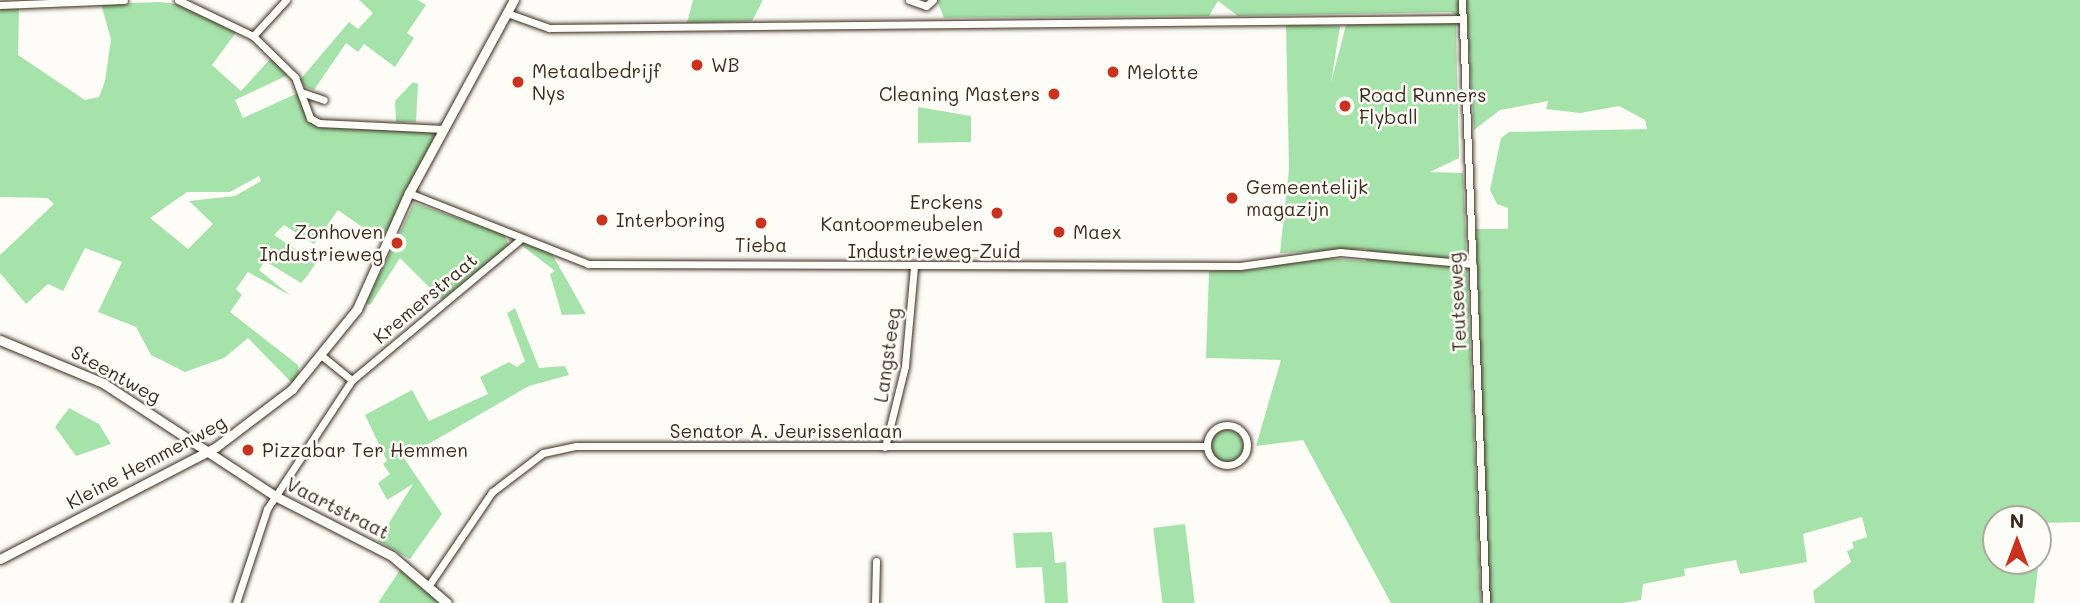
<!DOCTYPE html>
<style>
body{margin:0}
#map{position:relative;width:2080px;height:603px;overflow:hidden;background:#fdfcf7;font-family:Mali,sans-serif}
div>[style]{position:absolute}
.green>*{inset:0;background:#a6e3aa;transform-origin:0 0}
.round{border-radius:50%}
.roads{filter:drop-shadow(0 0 2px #3b2a1e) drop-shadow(0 0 2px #3b2a1e)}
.minor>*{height:7px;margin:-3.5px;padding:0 3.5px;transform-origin:3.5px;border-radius:3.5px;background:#fdfcf7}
.minor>.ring{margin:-3.5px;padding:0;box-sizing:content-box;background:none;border:7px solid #fdfcf7;border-radius:50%}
.tertiary>*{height:9px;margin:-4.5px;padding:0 4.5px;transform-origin:4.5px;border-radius:4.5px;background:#fdfcf7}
.dots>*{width:19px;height:19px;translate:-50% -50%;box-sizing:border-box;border:4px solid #fdfcf7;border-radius:50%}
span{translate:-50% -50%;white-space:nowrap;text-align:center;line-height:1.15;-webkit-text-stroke:5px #fdfcf7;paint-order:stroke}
.poi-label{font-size:19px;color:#3b2a1e}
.left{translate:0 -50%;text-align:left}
.right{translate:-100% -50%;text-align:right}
.street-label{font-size:19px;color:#3b2a1e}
.north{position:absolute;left:1982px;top:505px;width:70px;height:70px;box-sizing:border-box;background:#fdfcf7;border:2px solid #afa8a0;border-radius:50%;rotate:0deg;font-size:19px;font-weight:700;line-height:28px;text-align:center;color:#3b2a1e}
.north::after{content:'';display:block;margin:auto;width:24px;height:32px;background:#c8321e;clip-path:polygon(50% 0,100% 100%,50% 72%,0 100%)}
</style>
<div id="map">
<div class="green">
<i style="clip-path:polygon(359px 0,418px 0,426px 5px,407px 33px,414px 38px,395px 67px,364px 44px,358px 52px,346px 43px,314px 90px,306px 87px,299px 81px,349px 22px,358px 29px,373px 13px)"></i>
<i style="clip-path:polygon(693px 0,763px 0,752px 21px,687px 23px)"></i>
<i style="clip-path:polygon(937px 0,1461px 0,1462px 19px,1451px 12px,1238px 16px,1218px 1px,1209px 16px,944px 18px)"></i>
<i style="clip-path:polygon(evenodd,1466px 0,2080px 0,2080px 522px,2043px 523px,2034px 603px,1815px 603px,1813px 591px,1851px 562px,1847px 551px,1854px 548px,1852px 542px,1867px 537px,1862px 517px,1803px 534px,1807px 562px,1740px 574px,1736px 560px,1684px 569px,1685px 576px,1643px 584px,1641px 600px,1624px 603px,1489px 603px,1476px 229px,1508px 229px,1508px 208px,1497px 204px,1490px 190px,1501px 138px,1509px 132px,1647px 129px,1645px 120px,1619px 106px,1580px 113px,1546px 109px,1548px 101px,1500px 110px,1474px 130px,1466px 0,1996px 519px,2038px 519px,2038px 561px,1996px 561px,1996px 519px)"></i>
<i style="clip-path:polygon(evenodd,160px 2px,178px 4px,237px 31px,212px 65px,241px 91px,271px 58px,288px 75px,235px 100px,243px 118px,298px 93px,309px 121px,322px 128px,433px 129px,437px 133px,382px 241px,338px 210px,314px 244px,284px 225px,274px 235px,316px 263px,307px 276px,301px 283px,265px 261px,259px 270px,291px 296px,248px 272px,236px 289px,242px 295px,230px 312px,298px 365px,299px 375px,292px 383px,248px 338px,224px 358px,185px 372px,151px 355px,136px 327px,98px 312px,122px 262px,85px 248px,63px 291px,48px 284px,26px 304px,0 273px,0 255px,54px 204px,48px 198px,0 197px,0 9px,19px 8px,18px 55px,85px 100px,99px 97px,105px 81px,111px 39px,101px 4px,160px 2px,259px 176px,261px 181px,235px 196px,189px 201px,213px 224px,188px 249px,150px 218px,187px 192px,230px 192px,259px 176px)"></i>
<i style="clip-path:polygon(1456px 23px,1459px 158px,1430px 172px,1463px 173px,1481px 603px,1391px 603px,1303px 440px,1256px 446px,1281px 360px,1206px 358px,1209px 271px,1258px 269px,1311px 257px,1366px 261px,1367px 249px,1280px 253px,1289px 169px,1286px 24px,1340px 26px,1331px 83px,1346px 25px)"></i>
<i style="clip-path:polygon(413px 82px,418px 84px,416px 122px,396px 122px,395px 101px)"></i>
<i style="clip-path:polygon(918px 107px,971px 116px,971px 142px,918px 143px)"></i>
<i style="clip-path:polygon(414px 203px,504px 234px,509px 246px,442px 300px,400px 258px,370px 305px,366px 303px)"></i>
<i style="clip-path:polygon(531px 242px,552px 254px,586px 314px,562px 315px,550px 274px,555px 271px,520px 244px)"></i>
<i style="clip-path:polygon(515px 308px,539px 368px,565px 366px,569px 375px,529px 386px,404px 458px,442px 514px,410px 559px,378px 541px,413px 484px,387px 500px,378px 483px,390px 474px,383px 464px,387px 461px,365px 415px,412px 390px,429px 421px,488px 394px,480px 377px,509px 362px,517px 367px,525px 361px,507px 313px)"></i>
<i style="clip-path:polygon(69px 408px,99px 424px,111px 444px,76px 456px,55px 427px)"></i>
<i class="round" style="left:1211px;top:430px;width:32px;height:32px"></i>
<i style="left:1185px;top:524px;width:80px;height:32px;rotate:83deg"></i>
<i style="clip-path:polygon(1052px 532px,1055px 563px,1066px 562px,1068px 603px,1045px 603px,1042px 567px,1016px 568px,1013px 533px)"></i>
<i style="clip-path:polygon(400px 570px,427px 592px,438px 603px,378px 603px)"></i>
</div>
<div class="roads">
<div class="minor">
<i style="left:178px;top:0;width:83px;rotate:25.6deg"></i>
<i style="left:253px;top:36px;width:59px;rotate:44.3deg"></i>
<i style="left:295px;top:77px;width:44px;rotate:69.9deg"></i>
<i style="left:310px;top:118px;width:10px;rotate:29deg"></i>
<i style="left:319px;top:123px;width:125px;rotate:2.7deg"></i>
<i style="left:909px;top:0;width:18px;rotate:19deg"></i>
<i style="left:926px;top:6px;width:9px;rotate:-41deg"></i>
<i style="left:1462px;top:0;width:603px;rotate:87.72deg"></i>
<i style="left:0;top:5px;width:124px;rotate:-2.3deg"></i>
<i style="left:507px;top:13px;width:45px;rotate:19.7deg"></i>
<i style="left:549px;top:28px;width:913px;rotate:-0.56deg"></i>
<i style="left:253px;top:36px;width:49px;rotate:-47.5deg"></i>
<i style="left:301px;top:92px;width:24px;rotate:19deg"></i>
<i style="left:409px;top:193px;width:193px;rotate:21.6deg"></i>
<i style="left:588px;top:264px;width:652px;rotate:0.18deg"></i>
<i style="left:1240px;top:266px;width:101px;rotate:-8deg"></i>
<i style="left:1340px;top:252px;width:133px;rotate:5.2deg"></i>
<i style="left:322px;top:356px;width:38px;rotate:39deg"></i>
<i class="ring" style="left:1207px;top:425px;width:33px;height:33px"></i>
<i style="left:885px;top:447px;width:83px;rotate:-76.1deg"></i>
<i style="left:905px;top:366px;width:99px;rotate:-84.8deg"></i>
<i style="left:429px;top:585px;width:112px;rotate:-55.9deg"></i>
<i style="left:492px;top:492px;width:64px;rotate:-37.4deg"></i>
<i style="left:543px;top:453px;width:34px;rotate:-12deg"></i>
<i style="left:576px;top:446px;width:631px"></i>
<i style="left:236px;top:603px;width:99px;rotate:-71.7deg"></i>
<i style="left:267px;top:509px;width:154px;rotate:-56.6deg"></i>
<i style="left:352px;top:380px;width:217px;rotate:-39.9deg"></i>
<i style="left:875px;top:603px;width:42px;rotate:-88.6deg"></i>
</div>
<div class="tertiary">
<i style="left:0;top:340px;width:112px;rotate:22.7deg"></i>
<i style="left:103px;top:383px;width:206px;rotate:33.3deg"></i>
<i style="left:275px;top:496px;width:131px;rotate:27.1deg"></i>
<i style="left:392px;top:556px;width:72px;rotate:40.5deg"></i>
<i style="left:0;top:559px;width:243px;rotate:-27.4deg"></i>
<i style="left:216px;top:447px;width:96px;rotate:-37.3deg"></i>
<i style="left:292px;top:389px;width:103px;rotate:-50.9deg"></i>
<i style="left:357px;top:309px;width:127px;rotate:-65.9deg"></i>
<i style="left:409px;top:193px;width:220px;rotate:-61.5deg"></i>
</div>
</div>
<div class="dots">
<i style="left:697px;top:65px;background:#c8321e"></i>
<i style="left:1113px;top:72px;background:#c8321e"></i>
<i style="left:518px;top:82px;background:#c8321e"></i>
<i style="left:1054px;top:94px;background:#c8321e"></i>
<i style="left:1345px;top:106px;background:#c8321e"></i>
<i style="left:1232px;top:198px;background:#c8321e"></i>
<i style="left:997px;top:213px;background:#c8321e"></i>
<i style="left:602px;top:220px;background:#c8321e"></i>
<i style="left:761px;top:223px;background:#c8321e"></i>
<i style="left:1059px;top:232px;background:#c8321e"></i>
<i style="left:397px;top:243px;background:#c8321e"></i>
<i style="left:248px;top:450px;background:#c8321e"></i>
</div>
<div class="poi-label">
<span class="left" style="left:711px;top:65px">WB</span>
<span class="left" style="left:532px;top:82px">Metaalbedrijf<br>Nys</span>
<span class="left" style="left:1127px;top:72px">Melotte</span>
<span class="right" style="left:1040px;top:94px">Cleaning Masters</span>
<span class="left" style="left:1359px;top:106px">Road Runners<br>Flyball</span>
<span class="left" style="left:1246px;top:198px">Gemeentelijk<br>magazijn</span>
<span class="right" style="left:983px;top:213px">Erckens<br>Kantoormeubelen</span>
<span class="left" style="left:616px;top:220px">Interboring</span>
<span class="right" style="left:383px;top:243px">Zonhoven<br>Industrieweg</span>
<span class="left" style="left:1073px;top:232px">Maex</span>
<span style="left:761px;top:245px">Tieba</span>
<span class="left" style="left:262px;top:450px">Pizzabar Ter Hemmen</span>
</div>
<div class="street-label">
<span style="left:934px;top:251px">Industrieweg-Zuid</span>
<span style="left:425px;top:298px;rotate:-40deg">Kremerstraat</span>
<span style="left:1457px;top:302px;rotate:-93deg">Teutseweg</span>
<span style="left:887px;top:355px;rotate:-82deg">Langsteeg</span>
<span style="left:116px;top:374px;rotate:29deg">Steentweg</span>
<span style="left:786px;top:431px">Senator A. Jeurissenlaan</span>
<span style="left:146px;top:462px;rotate:-28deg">Kleine Hemmenweg</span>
<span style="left:338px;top:508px;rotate:27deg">Vaartstraat</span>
</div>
<div class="north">N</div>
</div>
